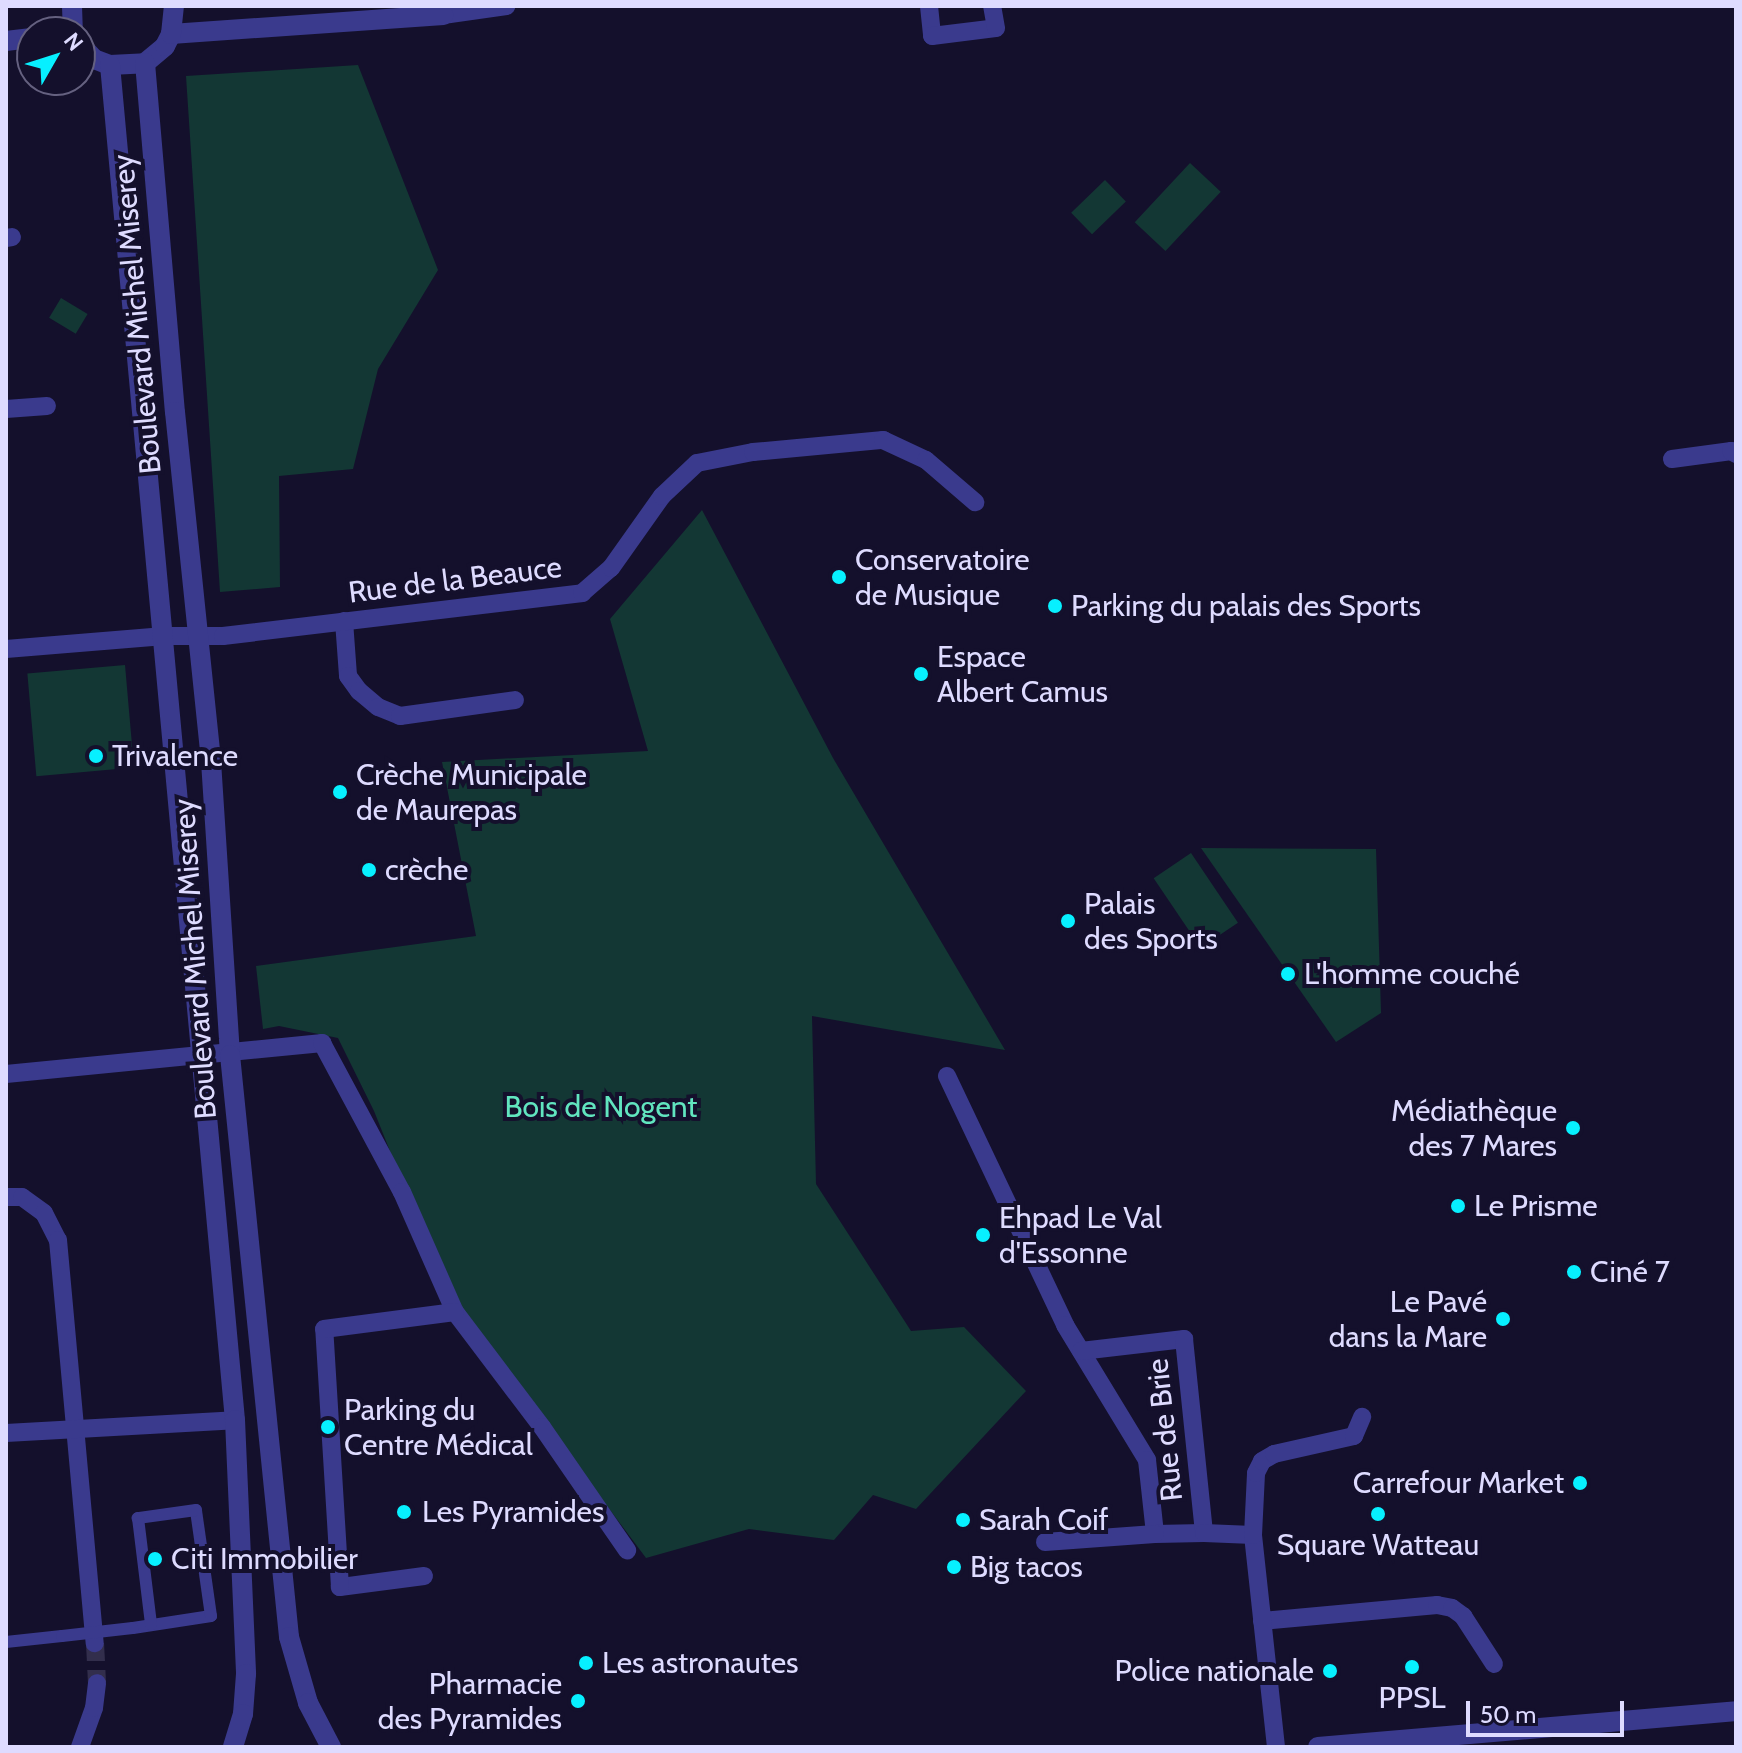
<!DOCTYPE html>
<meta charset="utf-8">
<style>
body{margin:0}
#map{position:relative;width:1742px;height:1753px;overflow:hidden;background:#14102c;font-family:Cabin,sans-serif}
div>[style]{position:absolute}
.green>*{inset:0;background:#133734;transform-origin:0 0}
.minor-tunnel>*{height:18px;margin-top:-9px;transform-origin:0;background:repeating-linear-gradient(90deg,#322e4c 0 18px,transparent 0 27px)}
.pedestrian>*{height:12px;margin:-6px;padding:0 6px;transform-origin:6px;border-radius:6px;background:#3a3a8d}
.minor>*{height:18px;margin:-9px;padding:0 9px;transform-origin:9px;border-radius:9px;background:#3a3a8d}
.tertiary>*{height:20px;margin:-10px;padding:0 10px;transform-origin:10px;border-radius:10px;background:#3a3a8d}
.pedestrian-bridge>*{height:12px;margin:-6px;padding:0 6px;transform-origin:6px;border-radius:6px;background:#3a3a8d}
.dots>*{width:22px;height:22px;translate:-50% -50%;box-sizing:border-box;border:4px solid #14102c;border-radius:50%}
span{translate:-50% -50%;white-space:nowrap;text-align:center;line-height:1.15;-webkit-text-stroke:8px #14102c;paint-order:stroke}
.street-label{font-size:30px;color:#dedbff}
.poi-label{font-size:30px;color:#dedbff}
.left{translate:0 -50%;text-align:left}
.right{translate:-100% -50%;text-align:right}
.park-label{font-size:30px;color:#61e5bf}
.frame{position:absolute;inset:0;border:8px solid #dedbff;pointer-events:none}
.north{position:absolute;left:16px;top:16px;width:80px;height:80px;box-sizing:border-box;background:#14102c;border:2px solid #656180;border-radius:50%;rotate:51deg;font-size:22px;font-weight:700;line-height:32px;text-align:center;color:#dedbff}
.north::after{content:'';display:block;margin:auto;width:28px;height:36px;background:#07f0ff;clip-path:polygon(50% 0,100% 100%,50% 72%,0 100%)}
.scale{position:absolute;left:1466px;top:1701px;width:158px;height:36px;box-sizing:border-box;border:4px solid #dedbff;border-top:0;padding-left:10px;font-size:24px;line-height:28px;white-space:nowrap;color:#dedbff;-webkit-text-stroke:6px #14102c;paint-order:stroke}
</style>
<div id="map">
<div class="green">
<i style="clip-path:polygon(358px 65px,438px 270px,378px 369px,353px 469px,279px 476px,280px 587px,220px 592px,186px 76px)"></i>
<i style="left:1190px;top:163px;width:42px;height:81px;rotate:43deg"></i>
<i style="left:1105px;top:180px;width:30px;height:47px;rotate:46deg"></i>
<i style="left:61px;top:298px;width:31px;height:23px;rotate:31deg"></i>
<i style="clip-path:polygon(702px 510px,833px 758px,1005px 1050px,812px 1016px,816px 1184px,911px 1331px,964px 1327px,1026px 1391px,916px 1509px,873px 1495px,834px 1540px,749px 1529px,646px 1558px,446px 1291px,374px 1111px,338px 1038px,279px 1026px,263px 1029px,256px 966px,476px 936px,442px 762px,648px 751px,610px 619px)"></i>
<i style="left:125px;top:665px;width:103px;height:98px;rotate:85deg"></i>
<i style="clip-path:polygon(1201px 848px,1376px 849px,1381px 1013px,1336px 1042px)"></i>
<i style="left:1191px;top:853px;width:84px;height:45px;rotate:56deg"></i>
</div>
<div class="minor-tunnel">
<i style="left:95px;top:1643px;width:40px;rotate:87.1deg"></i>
</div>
<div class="pedestrian">
<i style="left:133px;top:1628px;width:79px;rotate:-8.7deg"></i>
<i style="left:211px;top:1616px;width:107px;rotate:-98.1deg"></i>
<i style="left:196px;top:1510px;width:59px;rotate:172.1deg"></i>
<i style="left:138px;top:1518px;width:107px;rotate:83deg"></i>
<i style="left:6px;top:1642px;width:56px;rotate:-6.1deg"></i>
</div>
<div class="minor">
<i style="left:929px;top:6px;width:30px;rotate:84deg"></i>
<i style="left:932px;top:36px;width:64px;rotate:-7.1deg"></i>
<i style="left:996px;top:28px;width:22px;rotate:-100deg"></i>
<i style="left:443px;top:15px;width:64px;rotate:-8.1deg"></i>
<i style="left:6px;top:238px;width:6px;rotate:-9deg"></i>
<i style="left:6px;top:409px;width:41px;rotate:-4.2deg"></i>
<i style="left:1672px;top:459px;width:60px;rotate:-7.7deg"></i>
<i style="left:1731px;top:451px;width:6px;rotate:31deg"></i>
<i style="left:344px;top:621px;width:55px;rotate:85.8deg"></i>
<i style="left:348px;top:676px;width:19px;rotate:54deg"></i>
<i style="left:359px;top:691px;width:25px;rotate:40deg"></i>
<i style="left:378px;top:707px;width:24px;rotate:22deg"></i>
<i style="left:400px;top:716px;width:116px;rotate:-7.9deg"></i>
<i style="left:6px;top:649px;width:159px;rotate:-4.7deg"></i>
<i style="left:164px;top:636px;width:59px"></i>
<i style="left:223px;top:636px;width:362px;rotate:-6.8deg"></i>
<i style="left:582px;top:593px;width:38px;rotate:-41deg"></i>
<i style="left:611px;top:568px;width:88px;rotate:-54.7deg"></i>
<i style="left:662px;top:496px;width:48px;rotate:-43.3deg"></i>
<i style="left:697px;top:463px;width:57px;rotate:-11.1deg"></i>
<i style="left:753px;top:452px;width:131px;rotate:-5.3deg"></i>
<i style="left:883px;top:440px;width:47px;rotate:24.9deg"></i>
<i style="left:926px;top:460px;width:65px;rotate:40.6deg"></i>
<i style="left:6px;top:1074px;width:318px;rotate:-5.6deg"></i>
<i style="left:322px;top:1043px;width:169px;rotate:61.8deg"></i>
<i style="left:402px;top:1192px;width:131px;rotate:66.2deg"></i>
<i style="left:455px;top:1312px;width:144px;rotate:52.9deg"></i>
<i style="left:542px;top:1427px;width:150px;rotate:55.4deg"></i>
<i style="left:947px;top:1076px;width:276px;rotate:64.6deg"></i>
<i style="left:1065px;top:1325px;width:158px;rotate:58.7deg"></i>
<i style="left:1147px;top:1460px;width:74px;rotate:83.8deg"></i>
<i style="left:1155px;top:1534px;width:49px;rotate:-1.2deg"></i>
<i style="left:6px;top:1197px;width:16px"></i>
<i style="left:22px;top:1197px;width:27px;rotate:36deg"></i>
<i style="left:44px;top:1213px;width:30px;rotate:63deg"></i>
<i style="left:58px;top:1240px;width:405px;rotate:84.8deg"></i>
<i style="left:1081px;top:1351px;width:104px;rotate:-6.6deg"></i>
<i style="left:1184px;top:1339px;width:195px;rotate:84.1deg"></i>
<i style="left:1204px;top:1533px;width:49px;rotate:2.3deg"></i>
<i style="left:6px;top:1433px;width:229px;rotate:-3.2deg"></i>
<i style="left:1045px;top:1542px;width:110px;rotate:-4.2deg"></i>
<i style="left:424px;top:1576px;width:85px;rotate:172.5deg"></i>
<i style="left:340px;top:1587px;width:258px;rotate:-93.5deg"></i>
<i style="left:324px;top:1329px;width:132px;rotate:-7.4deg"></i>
<i style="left:1262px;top:1621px;width:176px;rotate:-5.2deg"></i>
<i style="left:1437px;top:1605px;width:15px;rotate:11deg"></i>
<i style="left:1452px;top:1608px;width:14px;rotate:36deg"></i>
<i style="left:1463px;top:1616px;width:57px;rotate:57.1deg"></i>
<i style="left:80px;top:1747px;width:41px;rotate:-70.3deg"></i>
<i style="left:94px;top:1708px;width:25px;rotate:-83deg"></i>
<i style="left:1276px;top:1747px;width:213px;rotate:-96.2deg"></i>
<i style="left:1253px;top:1535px;width:62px;rotate:-87.2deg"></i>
<i style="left:1256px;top:1473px;width:13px;rotate:-63deg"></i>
<i style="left:1262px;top:1461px;width:14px;rotate:-30deg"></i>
<i style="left:1274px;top:1454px;width:82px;rotate:-12.7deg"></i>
<i style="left:1354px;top:1436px;width:21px;rotate:-67deg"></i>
</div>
<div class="tertiary">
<i style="left:72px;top:6px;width:26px;rotate:88deg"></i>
<i style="left:171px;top:34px;width:273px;rotate:-4deg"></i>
<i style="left:6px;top:41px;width:26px;rotate:-7deg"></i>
<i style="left:80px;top:44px;width:21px;rotate:47deg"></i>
<i style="left:94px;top:59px;width:17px;rotate:21deg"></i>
<i style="left:110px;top:65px;width:35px;rotate:-3deg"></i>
<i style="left:145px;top:63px;width:26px;rotate:-40deg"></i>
<i style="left:165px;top:46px;width:13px;rotate:-63deg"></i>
<i style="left:171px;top:34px;width:28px;rotate:-84deg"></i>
<i style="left:145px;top:63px;width:350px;rotate:85.1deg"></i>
<i style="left:175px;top:412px;width:351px;rotate:84.1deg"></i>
<i style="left:211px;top:761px;width:295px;rotate:86.3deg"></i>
<i style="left:230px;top:1055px;width:585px;rotate:84.21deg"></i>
<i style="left:289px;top:1637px;width:69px;rotate:73.9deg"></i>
<i style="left:308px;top:1703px;width:50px;rotate:62.4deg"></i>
<i style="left:110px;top:65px;width:1361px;rotate:84.73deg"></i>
<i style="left:235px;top:1420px;width:254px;rotate:87.5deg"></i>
<i style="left:246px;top:1674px;width:40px;rotate:94.3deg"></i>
<i style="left:243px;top:1714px;width:34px;rotate:107deg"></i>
<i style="left:1318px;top:1747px;width:420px;rotate:-4.9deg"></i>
</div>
<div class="pedestrian-bridge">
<i style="left:62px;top:1636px;width:71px;rotate:-6.4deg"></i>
</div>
<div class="dots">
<i style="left:839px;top:577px;background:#07f0ff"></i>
<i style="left:1055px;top:606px;background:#07f0ff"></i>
<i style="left:921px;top:674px;background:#07f0ff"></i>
<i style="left:96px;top:756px;background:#07f0ff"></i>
<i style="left:340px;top:792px;background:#07f0ff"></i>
<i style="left:369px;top:870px;background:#07f0ff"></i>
<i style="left:1068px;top:921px;background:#07f0ff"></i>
<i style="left:1288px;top:974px;background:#07f0ff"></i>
<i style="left:1573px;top:1128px;background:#07f0ff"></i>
<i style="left:1458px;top:1206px;background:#07f0ff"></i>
<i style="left:983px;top:1235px;background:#07f0ff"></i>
<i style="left:1574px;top:1272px;background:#07f0ff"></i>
<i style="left:1503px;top:1319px;background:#07f0ff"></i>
<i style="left:328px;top:1427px;background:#07f0ff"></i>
<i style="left:1580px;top:1483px;background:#07f0ff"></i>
<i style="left:404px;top:1512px;background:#07f0ff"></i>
<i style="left:1378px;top:1514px;background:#07f0ff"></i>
<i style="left:963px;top:1520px;background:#07f0ff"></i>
<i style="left:155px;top:1559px;background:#07f0ff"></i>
<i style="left:954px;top:1567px;background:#07f0ff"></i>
<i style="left:586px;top:1663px;background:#07f0ff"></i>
<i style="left:1412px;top:1667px;background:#07f0ff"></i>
<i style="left:1330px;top:1671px;background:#07f0ff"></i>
<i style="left:578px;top:1701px;background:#07f0ff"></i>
</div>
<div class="street-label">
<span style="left:137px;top:314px;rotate:-95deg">Boulevard Michel Miserey</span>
<span style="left:455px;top:580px;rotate:-7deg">Rue de la Beauce</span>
<span style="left:195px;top:959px;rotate:-94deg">Boulevard Michel Miserey</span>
<span style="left:1165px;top:1430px;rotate:-96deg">Rue de Brie</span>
</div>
<div class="poi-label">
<span class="left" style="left:855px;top:577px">Conservatoire<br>de Musique</span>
<span class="left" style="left:1071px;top:606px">Parking du palais des Sports</span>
<span class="left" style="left:937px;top:674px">Espace<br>Albert Camus</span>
<span class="left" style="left:112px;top:756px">Trivalence</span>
<span class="left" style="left:356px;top:792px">Crèche Municipale<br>de Maurepas</span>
<span class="left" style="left:385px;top:870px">crèche</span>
<span class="left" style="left:1084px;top:921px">Palais<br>des Sports</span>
<span class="left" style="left:1304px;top:974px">L'homme couché</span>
<span class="right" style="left:1557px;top:1128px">Médiathèque<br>des 7 Mares</span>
<span class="left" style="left:1474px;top:1206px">Le Prisme</span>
<span class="left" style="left:999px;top:1235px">Ehpad Le Val<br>d'Essonne</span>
<span class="left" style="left:1590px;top:1272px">Ciné 7</span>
<span class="right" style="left:1487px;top:1319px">Le Pavé<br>dans la Mare</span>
<span class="left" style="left:344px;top:1427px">Parking du<br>Centre Médical</span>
<span class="right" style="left:1564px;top:1483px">Carrefour Market</span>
<span class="left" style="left:422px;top:1512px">Les Pyramides</span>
<span class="left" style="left:979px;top:1520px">Sarah Coif</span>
<span style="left:1378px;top:1545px">Square Watteau</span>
<span class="left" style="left:171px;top:1559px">Citi Immobilier</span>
<span class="left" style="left:970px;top:1567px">Big tacos</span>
<span class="left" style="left:602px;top:1663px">Les astronautes</span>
<span class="right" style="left:1314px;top:1671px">Police nationale</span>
<span class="right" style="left:562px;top:1701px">Pharmacie<br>des Pyramides</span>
<span style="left:1412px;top:1698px">PPSL</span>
</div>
<div class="park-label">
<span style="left:601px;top:1107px">Bois de Nogent</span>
</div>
<div class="frame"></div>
<div class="north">N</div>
<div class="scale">50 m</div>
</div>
